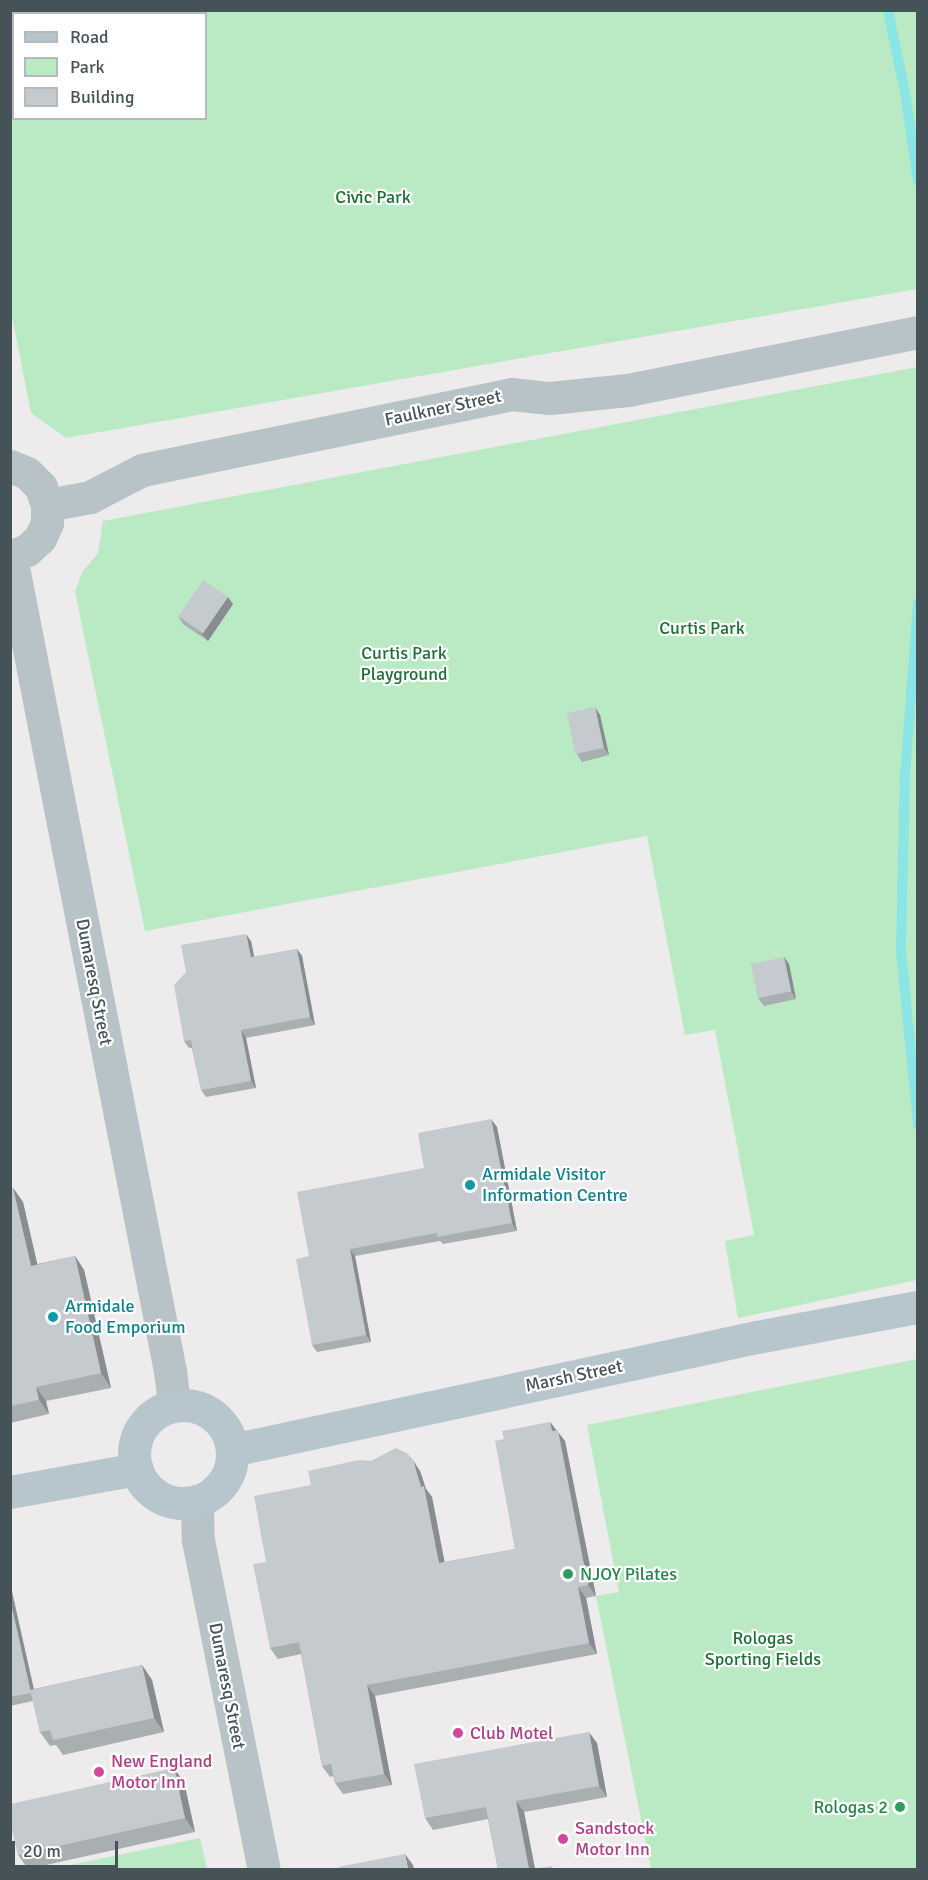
<!DOCTYPE html>
<style>
body{margin:0}
#map{position:relative;width:928px;height:1880px;overflow:hidden;background:#eeebec;font-family:Signika,sans-serif}
div>[style]{position:absolute}
.green>*{inset:0;background:#baeac3}
.stream>*{height:10px;margin:-5px;padding:0 5px;transform-origin:5px;border-radius:5px;background:#8ae5e4}
.minor>*{height:33px;margin:-16.5px;padding:0 16.5px;transform-origin:16.5px;border-radius:16.5px;background:#b7c3c7}
.secondary>*{height:33px;margin:-16.5px;padding:0 16.5px;transform-origin:16.5px;border-radius:16.5px;background:#b7c6cc}
.secondary>.ring{margin:-16.5px;padding:0;box-sizing:content-box;background:none;border:33px solid #b7c6cc;border-radius:50%}
.wall>*{inset:0;background:#a9aeb1}
.shaded-wall>*{inset:0;background:#8a8d90}
.building>*{inset:0;background:#c5cace;transform-origin:0 0}
.dots>*{width:16px;height:16px;translate:-50% -50%;box-sizing:border-box;border:3px solid #fff;border-radius:50%}
span{translate:-50% -50%;white-space:nowrap;text-align:center;line-height:1.15;-webkit-text-stroke:4.5px #fff;paint-order:stroke}
.park-label{font-size:18px;color:#1c7234}
.street-label{font-size:18px;color:#455257}
.culture-label{font-size:18px;color:#0d838f}
.left{translate:0 -50%;text-align:left}
.leisure-label{font-size:18px;color:#27864d}
.right{translate:-100% -50%;text-align:right}
.hotel-label{font-size:18px;color:#b23c85}
.frame{position:absolute;inset:0;border:12px solid #455257;pointer-events:none}
.legend{position:absolute;left:12px;top:12px;width:195px;height:108px;box-sizing:border-box;background:#fff;border:2px solid #b5babc;margin:0;padding:8px 10px;list-style:none;font-size:18px;color:#455257}
.legend li{display:flex;align-items:center;gap:12px;height:30px}
.legend b{width:30px;border:2px solid #b5babc}
.scale{position:absolute;left:12px;top:1841px;width:106px;height:27px;box-sizing:border-box;border:3px solid #455257;border-top:0;padding-left:8px;font-size:18px;line-height:21px;white-space:nowrap;color:#455257;-webkit-text-stroke:4px #fff;paint-order:stroke}
</style>
<div id="map">
<div class="green">
<i style="clip-path:polygon(evenodd,10px 11px,917px 11px,917px 289px,66px 438px,31px 413px,11px 311px,10px 11px,14px 14px,206px 14px,206px 118px,14px 118px,14px 14px)"></i>
<i style="clip-path:polygon(917px 367px,917px 1280px,738px 1318px,725px 1241px,754px 1235px,715px 1030px,685px 1035px,647px 836px,145px 931px,75px 592px,83px 571px,98px 553px,103px 521px)"></i>
<i style="clip-path:polygon(917px 1359px,917px 1869px,651px 1869px,596px 1596px,619px 1592px,587px 1425px)"></i>
<i style="clip-path:polygon(200px 1838px,207px 1869px,51px 1869px)"></i>
</div>
<div class="stream">
<i style="left:888px;top:10px;width:90px;rotate:78.4deg"></i>
<i style="left:906px;top:98px;width:84px;rotate:81.8deg"></i>
<i style="left:918px;top:603px;width:171px;rotate:94.3deg"></i>
<i style="left:905px;top:774px;width:177px;rotate:91.3deg"></i>
<i style="left:901px;top:951px;width:175px;rotate:84.4deg"></i>
</div>
<div class="minor">
<i style="left:10px;top:466px;width:18px;rotate:22deg"></i>
<i style="left:27px;top:473px;width:20px;rotate:45deg"></i>
<i style="left:41px;top:487px;width:19px;rotate:72deg"></i>
<i style="left:47px;top:505px;width:18px;rotate:90deg"></i>
<i style="left:47px;top:523px;width:17px;rotate:115deg"></i>
<i style="left:40px;top:538px;width:18px;rotate:137deg"></i>
<i style="left:27px;top:550px;width:18px;rotate:158deg"></i>
<i style="left:47px;top:505px;width:44px;rotate:-10.5deg"></i>
<i style="left:90px;top:497px;width:59px;rotate:-27.4deg"></i>
<i style="left:142px;top:470px;width:377px;rotate:-11.6deg"></i>
<i style="left:511px;top:394px;width:39px;rotate:6deg"></i>
<i style="left:550px;top:398px;width:78px;rotate:-5.9deg"></i>
<i style="left:628px;top:390px;width:296px;rotate:-11.3deg"></i>
<i style="left:11px;top:557px;width:829px;rotate:78.95deg"></i>
<i style="left:170px;top:1371px;width:35px;rotate:83deg"></i>
<i style="left:197px;top:1501px;width:39px;rotate:89deg"></i>
<i style="left:198px;top:1540px;width:337px;rotate:78.7deg"></i>
</div>
<div class="secondary">
<i class="ring" style="left:134px;top:1405px;width:65px;height:65px"></i>
<i style="left:232px;top:1450px;width:537px;rotate:-12.15deg"></i>
<i style="left:757px;top:1337px;width:164px;rotate:-10.6deg"></i>
<i style="left:10px;top:1492px;width:129px;rotate:-10.3deg"></i>
</div>
<div class="wall">
<i style="clip-path:polygon(233px 604px,208px 641px,183px 624px,178px 616px)"></i>
<i style="clip-path:polygon(600px 715px,609px 755px,582px 762px,577px 754px)"></i>
<i style="clip-path:polygon(251px 941px,254px 957px,297px 949px,302px 956px,315px 1025px,246px 1038px,256px 1088px,206px 1097px,201px 1090px,192px 1048px,189px 1048px,184px 1041px)"></i>
<i style="clip-path:polygon(784px 957px,789px 964px,796px 999px,764px 1006px,758px 998px)"></i>
<i style="clip-path:polygon(497px 1127px,517px 1231px,443px 1244px,440px 1241px,355px 1256px,371px 1342px,317px 1352px,312px 1345px,309px 1256px,424px 1168px)"></i>
<i style="clip-path:polygon(10px 1188px,13px 1188px,23px 1202px,37px 1264px,75px 1256px,84px 1270px,111px 1388px,46px 1401px,49px 1414px,10px 1423px)"></i>
<i style="clip-path:polygon(550px 1422px,565px 1441px,596px 1596px,586px 1598px,597px 1654px,375px 1696px,392px 1785px,343px 1794px,335px 1783px,333px 1776px,330px 1777px,322px 1766px,301px 1654px,278px 1659px,270px 1648px,266px 1562px,311px 1485px,371px 1461px,420px 1471px,426px 1489px,432px 1497px,444px 1562px,515px 1549px,504px 1439px)"></i>
<i style="clip-path:polygon(10px 1583px,34px 1689px,142px 1665px,152px 1680px,164px 1732px,63px 1755px,56px 1745px,50px 1746px,40px 1732px,33px 1701px,10px 1706px)"></i>
<i style="clip-path:polygon(597px 1743px,607px 1797px,524px 1812px,535px 1869px,555px 1869px,498px 1869px,488px 1819px,433px 1830px,425px 1818px)"></i>
<i style="clip-path:polygon(184px 1782px,195px 1832px,28px 1869px,18px 1855px)"></i>
</div>
<div class="shaded-wall">
<i style="clip-path:polygon(228px 597px,233px 604px,208px 641px,202px 634px)"></i>
<i style="clip-path:polygon(595px 707px,600px 715px,609px 755px,604px 748px)"></i>
<i style="clip-path:polygon(246px 934px,251px 941px,256px 965px,251px 957px)"></i>
<i style="clip-path:polygon(297px 949px,302px 956px,315px 1025px,310px 1017px)"></i>
<i style="clip-path:polygon(784px 957px,789px 964px,796px 999px,791px 991px)"></i>
<i style="clip-path:polygon(241px 1030px,246px 1038px,256px 1088px,251px 1081px)"></i>
<i style="clip-path:polygon(491px 1119px,497px 1127px,517px 1231px,512px 1223px)"></i>
<i style="clip-path:polygon(13px 1188px,23px 1202px,41px 1280px,31px 1266px)"></i>
<i style="clip-path:polygon(350px 1249px,355px 1256px,371px 1342px,366px 1335px)"></i>
<i style="clip-path:polygon(75px 1256px,84px 1270px,111px 1388px,101px 1373px)"></i>
<i style="clip-path:polygon(36px 1387px,46px 1401px,49px 1414px,39px 1400px)"></i>
<i style="clip-path:polygon(550px 1422px,565px 1441px,596px 1596px,588px 1585px)"></i>
<i style="clip-path:polygon(413px 1460px,420px 1471px,426px 1489px,432px 1497px,447px 1574px,439px 1563px,421px 1487px)"></i>
<i style="clip-path:polygon(10px 1583px,36px 1700px,31px 1693px,10px 1599px)"></i>
<i style="clip-path:polygon(578px 1587px,586px 1598px,597px 1654px,589px 1643px)"></i>
<i style="clip-path:polygon(142px 1665px,152px 1680px,164px 1732px,154px 1718px)"></i>
<i style="clip-path:polygon(367px 1685px,375px 1696px,392px 1785px,384px 1774px)"></i>
<i style="clip-path:polygon(589px 1732px,597px 1743px,607px 1797px,599px 1786px)"></i>
<i style="clip-path:polygon(174px 1768px,184px 1782px,195px 1832px,185px 1818px)"></i>
<i style="clip-path:polygon(516px 1801px,524px 1812px,535px 1869px,529px 1869px)"></i>
<i style="clip-path:polygon(405px 1854px,413px 1865px,414px 1869px,408px 1869px)"></i>
</div>
<div class="building">
<i style="left:203px;top:580px;width:30px;height:44px;rotate:34deg"></i>
<i style="left:595px;top:707px;width:42px;height:29px;rotate:78deg"></i>
<i style="clip-path:polygon(246px 934px,251px 957px,297px 949px,310px 1017px,241px 1030px,251px 1081px,201px 1090px,191px 1040px,184px 1041px,174px 985px,186px 972px,181px 945px)"></i>
<i style="left:784px;top:957px;width:35px;height:34px;rotate:78deg"></i>
<i style="clip-path:polygon(491px 1119px,512px 1223px,437px 1237px,437px 1233px,350px 1249px,366px 1335px,312px 1345px,296px 1259px,309px 1256px,297px 1192px,424px 1168px,418px 1133px)"></i>
<i style="clip-path:polygon(10px 1188px,13px 1188px,31px 1266px,75px 1256px,101px 1373px,36px 1387px,39px 1400px,10px 1406px)"></i>
<i style="clip-path:polygon(550px 1422px,552px 1431px,558px 1430px,588px 1585px,578px 1587px,589px 1643px,367px 1685px,384px 1774px,335px 1783px,331px 1764px,322px 1766px,299px 1642px,270px 1648px,253px 1564px,266px 1562px,254px 1496px,311px 1485px,308px 1471px,359px 1460px,371px 1461px,396px 1448px,407px 1453px,413px 1460px,421px 1487px,424px 1486px,439px 1563px,515px 1549px,495px 1441px,504px 1439px,502px 1431px)"></i>
<i style="clip-path:polygon(10px 1599px,31px 1693px,10px 1697px)"></i>
<i style="clip-path:polygon(142px 1665px,154px 1718px,53px 1740px,50px 1730px,40px 1732px,30px 1690px)"></i>
<i style="clip-path:polygon(589px 1732px,599px 1786px,516px 1801px,529px 1869px,498px 1869px,486px 1807px,425px 1818px,414px 1764px)"></i>
<i style="clip-path:polygon(174px 1768px,185px 1818px,18px 1855px,10px 1821px,10px 1804px)"></i>
<i style="clip-path:polygon(405px 1854px,408px 1869px,339px 1869px,338px 1867px)"></i>
<i style="clip-path:polygon(552px 1866px,553px 1869px,533px 1869px)"></i>
</div>
<div class="dots">
<i style="left:470px;top:1185px;background:#0f9aa8"></i>
<i style="left:53px;top:1317px;background:#0f9aa8"></i>
<i style="left:568px;top:1574px;background:#2e9e5b"></i>
<i style="left:458px;top:1733px;background:#d1479c"></i>
<i style="left:99px;top:1772px;background:#d1479c"></i>
<i style="left:900px;top:1807px;background:#2e9e5b"></i>
<i style="left:563px;top:1839px;background:#d1479c"></i>
</div>
<div class="park-label">
<span style="left:373px;top:197px">Civic Park</span>
<span style="left:702px;top:628px">Curtis Park</span>
<span style="left:404px;top:664px">Curtis Park<br>Playground</span>
<span style="left:763px;top:1649px">Rologas<br>Sporting Fields</span>
</div>
<div class="street-label">
<span style="left:443px;top:408px;rotate:-12deg">Faulkner Street</span>
<span style="left:94px;top:982px;rotate:79deg">Dumaresq Street</span>
<span style="left:574px;top:1376px;rotate:-12deg">Marsh Street</span>
<span style="left:227px;top:1686px;rotate:79deg">Dumaresq Street</span>
</div>
<div class="culture-label">
<span class="left" style="left:482px;top:1185px">Armidale Visitor<br>Information Centre</span>
<span class="left" style="left:65px;top:1317px">Armidale<br>Food Emporium</span>
</div>
<div class="leisure-label">
<span class="left" style="left:580px;top:1574px">NJOY Pilates</span>
<span class="right" style="left:888px;top:1807px">Rologas 2</span>
</div>
<div class="hotel-label">
<span class="left" style="left:470px;top:1733px">Club Motel</span>
<span class="left" style="left:111px;top:1772px">New England<br>Motor Inn</span>
<span class="left" style="left:575px;top:1839px">Sandstock<br>Motor Inn</span>
</div>
<div class="frame"></div>
<ul class="legend">
<li><b style="height:8px;background:#b7c6cc"></b>Road</li>
<li><b style="height:16px;background:#baeac3"></b>Park</li>
<li><b style="height:16px;background:#c5cace"></b>Building</li>
</ul>
<div class="scale">20 m</div>
</div>
